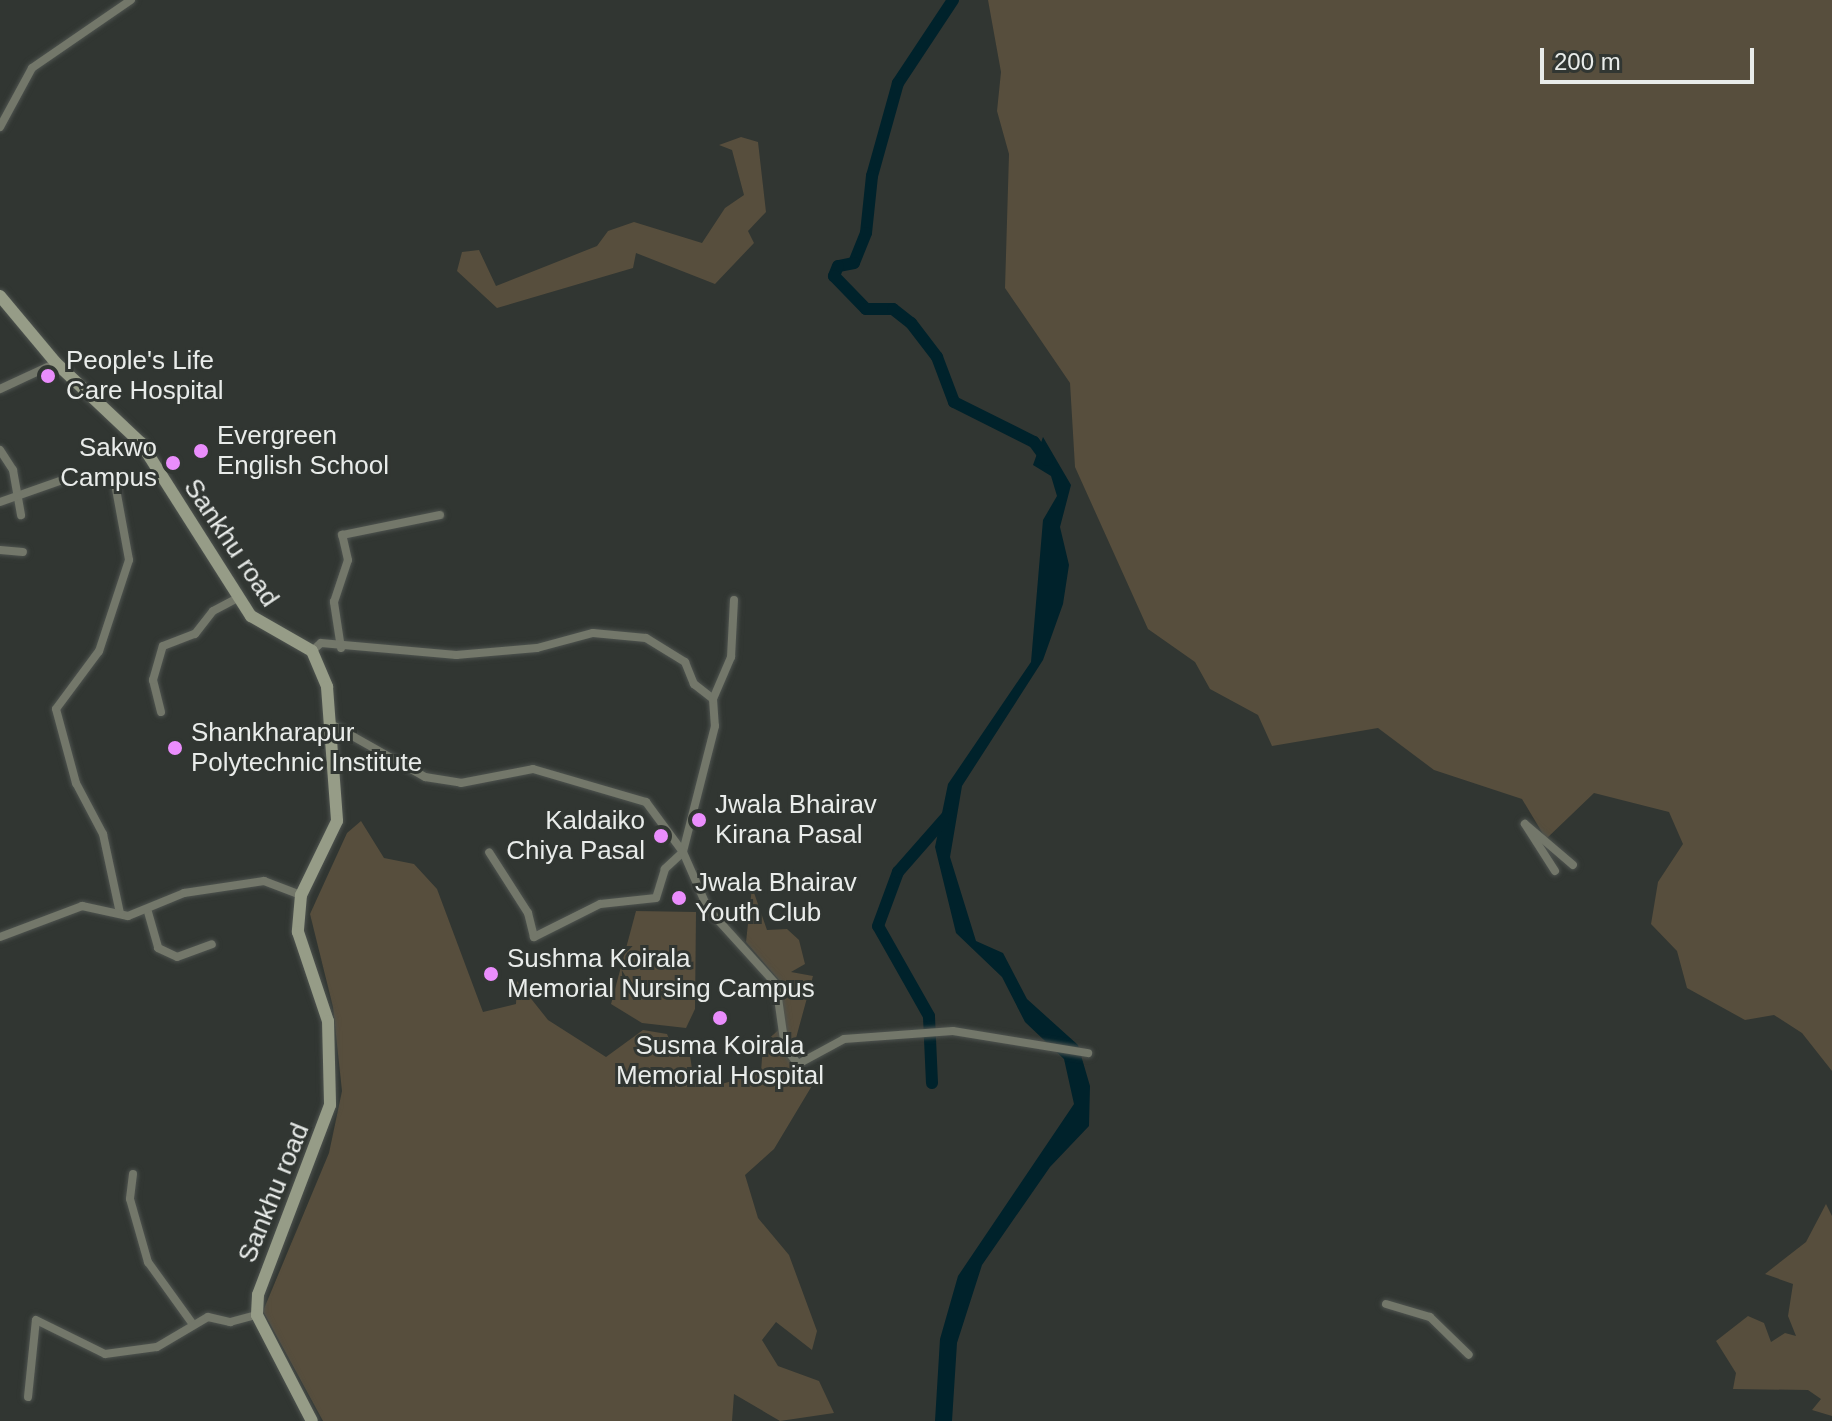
<!DOCTYPE html>
<style>
body{margin:0}
#map{position:relative;width:1832px;height:1421px;overflow:hidden;background:#313632;font-family:Helvetica,sans-serif}
div>[style]{position:absolute}
.green>*{inset:0;background:#574e3d}
.water>*{inset:0;background:#00222b}
.river>*{height:12px;margin:-6px;padding:0 6px;transform-origin:6px;border-radius:6px;background:#00222b}
.roads{filter:drop-shadow(0 0 2px #4e534f) drop-shadow(0 0 2px #4e534f)}
.street>*{height:8px;margin:-4px;padding:0 4px;transform-origin:4px;border-radius:4px;background:#73776a}
.secondary>*{height:12px;margin:-6px;padding:0 6px;transform-origin:6px;border-radius:6px;background:#969c87}
.dots>*{width:22px;height:22px;translate:-50% -50%;box-sizing:border-box;border:4px solid #313632;border-radius:50%}
span{translate:-50% -50%;white-space:nowrap;text-align:center;line-height:1.15;-webkit-text-stroke:6px #313632;paint-order:stroke}
.poi-label{font-size:26px;color:#e9ecea}
.left{translate:0 -50%;text-align:left}
.right{translate:-100% -50%;text-align:right}
.street-label{font-size:26px;color:#e9ecea}
.scale{position:absolute;left:1540px;top:48px;width:214px;height:36px;box-sizing:border-box;border:4px solid #e9ecea;border-top:0;padding-left:10px;font-size:24px;line-height:28px;white-space:nowrap;color:#e9ecea;-webkit-text-stroke:6px #313632;paint-order:stroke}
</style>
<div id="map">
<div class="green">
<i style="clip-path:polygon(988px 0,1832px 0,1832px 1071px,1802px 1033px,1774px 1015px,1745px 1020px,1687px 988px,1677px 951px,1651px 924px,1658px 882px,1683px 844px,1669px 812px,1594px 793px,1546px 839px,1522px 799px,1434px 770px,1378px 728px,1272px 746px,1258px 715px,1210px 689px,1195px 662px,1148px 629px,1075px 467px,1070px 383px,1005px 288px,1009px 154px,997px 111px,1001px 72px)"></i>
<i style="clip-path:polygon(741px 137px,758px 142px,766px 212px,748px 231px,754px 243px,715px 284px,636px 253px,633px 268px,497px 308px,457px 271px,462px 252px,479px 250px,496px 286px,597px 246px,608px 231px,634px 222px,702px 243px,725px 208px,744px 195px,732px 150px,719px 145px)"></i>
<i style="clip-path:polygon(361px 821px,384px 858px,414px 864px,437px 889px,483px 1012px,516px 1004px,517px 981px,548px 1020px,606px 1057px,643px 1030px,667px 1034px,675px 1053px,690px 1055px,694px 1083px,712px 1087px,761px 1072px,763px 1044px,785px 1024px,779px 980px,746px 942px,752px 887px,767px 930px,787px 929px,799px 940px,805px 964px,791px 972px,813px 976px,790px 1060px,816px 1079px,774px 1149px,745px 1175px,758px 1218px,789px 1255px,817px 1331px,812px 1350px,776px 1322px,762px 1340px,778px 1366px,819px 1381px,834px 1413px,780px 1421px,734px 1394px,732px 1421px,323px 1421px,263px 1311px,329px 1153px,342px 1091px,333px 1007px,310px 914px,347px 833px)"></i>
<i style="clip-path:polygon(636px 911px,696px 912px,695px 1009px,686px 1028px,642px 1023px,611px 1004px)"></i>
<i style="clip-path:polygon(1826px 1204px,1832px 1216px,1832px 1416px,1812px 1410px,1821px 1399px,1808px 1390px,1733px 1389px,1736px 1373px,1716px 1341px,1748px 1316px,1764px 1323px,1771px 1342px,1785px 1333px,1796px 1336px,1788px 1316px,1793px 1284px,1765px 1274px,1806px 1242px)"></i>
</div>
<div class="water">
<i style="clip-path:polygon(1043px 437px,1071px 485px,1060px 527px,1069px 565px,1063px 604px,1043px 660px,962px 786px,950px 857px,976px 941px,1003px 953px,1027px 999px,1078px 1045px,1090px 1086px,1089px 1126px,1050px 1167px,982px 1265px,957px 1343px,952px 1421px,935px 1421px,940px 1339px,958px 1276px,1074px 1104px,1064px 1059px,1025px 1022px,1002px 977px,956px 933px,935px 847px,948px 784px,1031px 662px,1043px 520px,1057px 496px,1051px 476px,1033px 465px)"></i>
</div>
<div class="river">
<i style="left:953px;top:0;width:100px;rotate:123.5deg"></i>
<i style="left:898px;top:83px;width:97px;rotate:105.6deg"></i>
<i style="left:872px;top:176px;width:57px;rotate:96deg"></i>
<i style="left:866px;top:233px;width:32px;rotate:112deg"></i>
<i style="left:854px;top:263px;width:16px;rotate:169deg"></i>
<i style="left:838px;top:266px;width:11px;rotate:112deg"></i>
<i style="left:834px;top:276px;width:46px;rotate:45.9deg"></i>
<i style="left:866px;top:309px;width:27px"></i>
<i style="left:893px;top:309px;width:23px;rotate:38deg"></i>
<i style="left:911px;top:323px;width:43px;rotate:52.6deg"></i>
<i style="left:937px;top:357px;width:48px;rotate:69.3deg"></i>
<i style="left:954px;top:402px;width:89px;rotate:26.6deg"></i>
<i style="left:1034px;top:442px;width:22px;rotate:54deg"></i>
<i style="left:932px;top:1083px;width:67px;rotate:-92.6deg"></i>
<i style="left:929px;top:1016px;width:103px;rotate:-119.5deg"></i>
<i style="left:878px;top:926px;width:58px;rotate:-69.7deg"></i>
<i style="left:898px;top:872px;width:77px;rotate:-48.7deg"></i>
</div>
<div class="roads">
<div class="street">
<i style="left:0;top:127px;width:67px;rotate:-61.5deg"></i>
<i style="left:32px;top:68px;width:120px;rotate:-34.5deg"></i>
<i style="left:0;top:389px;width:62px;rotate:-24.9deg"></i>
<i style="left:0;top:450px;width:24px;rotate:57deg"></i>
<i style="left:13px;top:470px;width:46px;rotate:79.9deg"></i>
<i style="left:116px;top:489px;width:72px;rotate:79.6deg"></i>
<i style="left:129px;top:560px;width:96px;rotate:108.2deg"></i>
<i style="left:99px;top:651px;width:72px;rotate:126.6deg"></i>
<i style="left:56px;top:709px;width:77px;rotate:74.9deg"></i>
<i style="left:76px;top:783px;width:58px;rotate:62.1deg"></i>
<i style="left:103px;top:834px;width:81px;rotate:77.9deg"></i>
<i style="left:0;top:502px;width:64px;rotate:-19.3deg"></i>
<i style="left:0;top:550px;width:23px;rotate:5deg"></i>
<i style="left:341px;top:648px;width:47px;rotate:-98.7deg"></i>
<i style="left:334px;top:602px;width:44px;rotate:-71.6deg"></i>
<i style="left:348px;top:560px;width:26px;rotate:-103deg"></i>
<i style="left:342px;top:535px;width:100px;rotate:-11.5deg"></i>
<i style="left:312px;top:651px;width:12px;rotate:-42deg"></i>
<i style="left:321px;top:643px;width:136px;rotate:5.1deg"></i>
<i style="left:456px;top:655px;width:81px;rotate:-4.9deg"></i>
<i style="left:537px;top:648px;width:58px;rotate:-15deg"></i>
<i style="left:593px;top:633px;width:53px;rotate:5.4deg"></i>
<i style="left:646px;top:638px;width:46px;rotate:31.6deg"></i>
<i style="left:685px;top:662px;width:24px;rotate:68deg"></i>
<i style="left:694px;top:684px;width:24px;rotate:38deg"></i>
<i style="left:713px;top:699px;width:27px;rotate:86deg"></i>
<i style="left:715px;top:726px;width:130px;rotate:104.3deg"></i>
<i style="left:683px;top:852px;width:25px;rotate:137deg"></i>
<i style="left:665px;top:869px;width:30px;rotate:107deg"></i>
<i style="left:656px;top:898px;width:56px;rotate:173.9deg"></i>
<i style="left:600px;top:904px;width:74px;rotate:153.4deg"></i>
<i style="left:534px;top:937px;width:25px;rotate:-104deg"></i>
<i style="left:528px;top:913px;width:72px;rotate:-122.6deg"></i>
<i style="left:713px;top:699px;width:46px;rotate:-66.8deg"></i>
<i style="left:731px;top:657px;width:57px;rotate:-87deg"></i>
<i style="left:161px;top:712px;width:33px;rotate:-104deg"></i>
<i style="left:153px;top:680px;width:35px;rotate:-74deg"></i>
<i style="left:163px;top:646px;width:34px;rotate:-21deg"></i>
<i style="left:195px;top:634px;width:29px;rotate:-52deg"></i>
<i style="left:213px;top:611px;width:30px;rotate:-28deg"></i>
<i style="left:331px;top:724px;width:108px;rotate:29.4deg"></i>
<i style="left:425px;top:777px;width:36px;rotate:9deg"></i>
<i style="left:461px;top:783px;width:73px;rotate:-11deg"></i>
<i style="left:533px;top:769px;width:118px;rotate:16.3deg"></i>
<i style="left:646px;top:802px;width:62px;rotate:53.5deg"></i>
<i style="left:683px;top:852px;width:62px;rotate:66.3deg"></i>
<i style="left:708px;top:909px;width:101px;rotate:47.8deg"></i>
<i style="left:776px;top:984px;width:64px;rotate:81.9deg"></i>
<i style="left:785px;top:1047px;width:21px;rotate:53deg"></i>
<i style="left:798px;top:1064px;width:52px;rotate:-28.5deg"></i>
<i style="left:844px;top:1039px;width:109px;rotate:-4.2deg"></i>
<i style="left:953px;top:1031px;width:137px;rotate:9.3deg"></i>
<i style="left:1555px;top:871px;width:56px;rotate:-122.6deg"></i>
<i style="left:1525px;top:824px;width:63px;rotate:40.5deg"></i>
<i style="left:148px;top:912px;width:37px;rotate:74deg"></i>
<i style="left:158px;top:948px;width:21px;rotate:25deg"></i>
<i style="left:177px;top:957px;width:37px;rotate:-20deg"></i>
<i style="left:0;top:937px;width:88px;rotate:-20.7deg"></i>
<i style="left:82px;top:906px;width:47px;rotate:12.3deg"></i>
<i style="left:128px;top:916px;width:61px;rotate:-22.3deg"></i>
<i style="left:184px;top:893px;width:81px;rotate:-8.5deg"></i>
<i style="left:264px;top:881px;width:40px;rotate:21deg"></i>
<i style="left:133px;top:1174px;width:25px;rotate:97deg"></i>
<i style="left:130px;top:1199px;width:66px;rotate:74.1deg"></i>
<i style="left:148px;top:1262px;width:75px;rotate:54.2deg"></i>
<i style="left:1386px;top:1304px;width:46px;rotate:16.5deg"></i>
<i style="left:1430px;top:1317px;width:54px;rotate:44.3deg"></i>
<i style="left:28px;top:1397px;width:77px;rotate:-84.1deg"></i>
<i style="left:36px;top:1320px;width:77px;rotate:26.2deg"></i>
<i style="left:105px;top:1354px;width:52px;rotate:-7.7deg"></i>
<i style="left:157px;top:1347px;width:59px;rotate:-30.5deg"></i>
<i style="left:208px;top:1317px;width:23px;rotate:13deg"></i>
<i style="left:230px;top:1322px;width:28px;rotate:-15deg"></i>
</div>
<div class="secondary">
<i style="left:0;top:296px;width:87px;rotate:50.1deg"></i>
<i style="left:56px;top:363px;width:117px;rotate:43.3deg"></i>
<i style="left:141px;top:443px;width:205px;rotate:57.6deg"></i>
<i style="left:251px;top:616px;width:70px;rotate:29.8deg"></i>
<i style="left:312px;top:651px;width:39px;rotate:67deg"></i>
<i style="left:327px;top:687px;width:134px;rotate:85.7deg"></i>
<i style="left:337px;top:821px;width:82px;rotate:115.9deg"></i>
<i style="left:301px;top:895px;width:37px;rotate:95deg"></i>
<i style="left:298px;top:932px;width:94px;rotate:71.4deg"></i>
<i style="left:328px;top:1021px;width:84px;rotate:88.6deg"></i>
<i style="left:330px;top:1105px;width:203px;rotate:110.8deg"></i>
<i style="left:258px;top:1295px;width:20px;rotate:93deg"></i>
<i style="left:257px;top:1315px;width:119px;rotate:62.6deg"></i>
</div>
</div>
<div class="dots">
<i style="left:48px;top:376px;background:#ea8dfc"></i>
<i style="left:201px;top:451px;background:#ea8dfc"></i>
<i style="left:173px;top:463px;background:#ea8dfc"></i>
<i style="left:175px;top:748px;background:#ea8dfc"></i>
<i style="left:699px;top:820px;background:#ea8dfc"></i>
<i style="left:661px;top:836px;background:#ea8dfc"></i>
<i style="left:679px;top:898px;background:#ea8dfc"></i>
<i style="left:491px;top:974px;background:#ea8dfc"></i>
<i style="left:720px;top:1018px;background:#ea8dfc"></i>
</div>
<div class="poi-label">
<span class="left" style="left:66px;top:376px">People's Life<br>Care Hospital</span>
<span class="left" style="left:217px;top:451px">Evergreen<br>English School</span>
<span class="right" style="left:157px;top:463px">Sakwo<br>Campus</span>
<span class="left" style="left:191px;top:748px">Shankharapur<br>Polytechnic Institute</span>
<span class="left" style="left:715px;top:820px">Jwala Bhairav<br>Kirana Pasal</span>
<span class="right" style="left:645px;top:836px">Kaldaiko<br>Chiya Pasal</span>
<span class="left" style="left:695px;top:898px">Jwala Bhairav<br>Youth Club</span>
<span class="left" style="left:507px;top:974px">Sushma Koirala<br>Memorial Nursing Campus</span>
<span style="left:720px;top:1061px">Susma Koirala<br>Memorial Hospital</span>
</div>
<div class="street-label">
<span style="left:231px;top:543px;rotate:56deg">Sankhu road</span>
<span style="left:274px;top:1193px;rotate:-68deg">Sankhu road</span>
</div>
<div class="scale">200 m</div>
</div>
